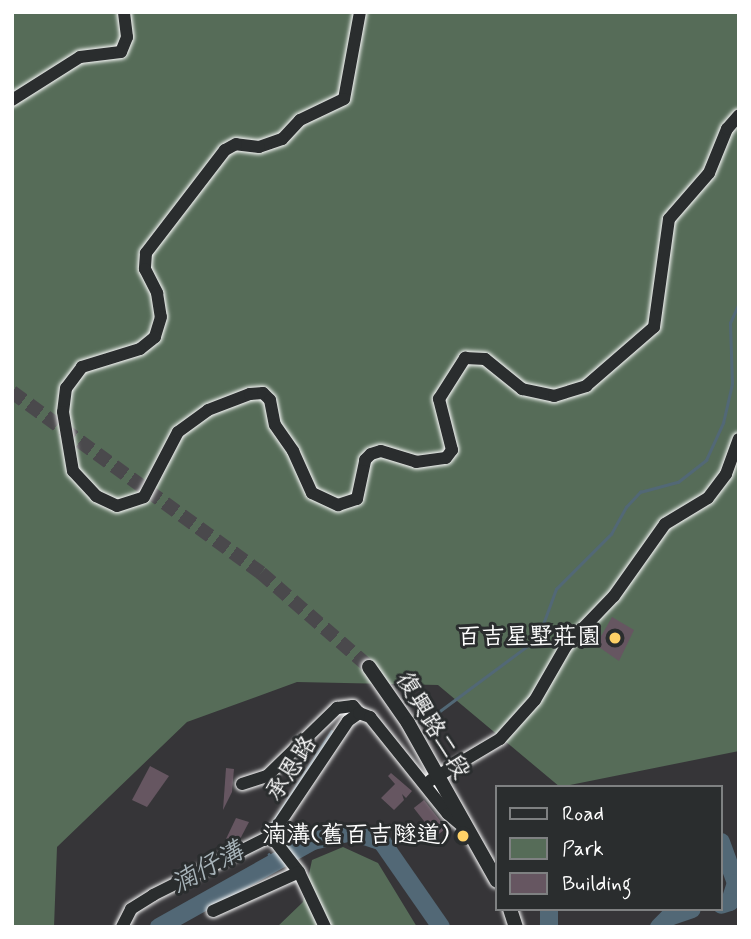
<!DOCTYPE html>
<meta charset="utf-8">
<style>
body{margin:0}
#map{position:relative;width:751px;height:939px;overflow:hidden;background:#363538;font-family:Mynerve,"LXGW WenKai TC",sans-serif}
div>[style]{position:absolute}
.green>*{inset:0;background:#566c58}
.stream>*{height:2.5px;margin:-1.25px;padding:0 1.25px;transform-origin:1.25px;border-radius:1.25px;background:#526876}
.river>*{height:18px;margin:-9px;padding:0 9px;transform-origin:9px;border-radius:9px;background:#526876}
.building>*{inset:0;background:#665661;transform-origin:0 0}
.major-tunnel>*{height:14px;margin-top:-7px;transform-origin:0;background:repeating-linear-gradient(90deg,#4a494c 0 14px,transparent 0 21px)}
.roads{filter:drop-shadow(0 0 2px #fff) drop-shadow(0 0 2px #fff)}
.minor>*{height:12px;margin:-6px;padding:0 6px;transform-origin:6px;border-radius:6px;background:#2a2d2e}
.major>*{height:14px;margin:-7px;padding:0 7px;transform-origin:7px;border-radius:7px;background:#2a2d2e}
.dots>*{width:19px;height:19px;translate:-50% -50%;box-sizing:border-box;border:4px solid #2a2d2e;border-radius:50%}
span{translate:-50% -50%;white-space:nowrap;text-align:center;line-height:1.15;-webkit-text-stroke:6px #2a2d2e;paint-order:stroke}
.poi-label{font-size:24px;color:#fff}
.right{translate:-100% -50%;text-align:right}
.street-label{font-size:24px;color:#fff}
.water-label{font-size:26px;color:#a8b4ba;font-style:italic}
.frame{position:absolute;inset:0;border:14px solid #fff;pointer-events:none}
.legend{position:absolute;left:495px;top:785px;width:228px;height:126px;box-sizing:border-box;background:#2a2d2e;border:2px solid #7f8182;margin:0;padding:9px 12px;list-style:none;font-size:21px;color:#fff}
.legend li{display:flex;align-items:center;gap:14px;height:35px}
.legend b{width:35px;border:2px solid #7f8182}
</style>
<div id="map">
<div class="green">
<i style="clip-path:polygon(12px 12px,739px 12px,739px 751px,560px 787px,438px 685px,297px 682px,187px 722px,57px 847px,54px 927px,12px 927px)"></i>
<i style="clip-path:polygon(343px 847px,378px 863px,417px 927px,277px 927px,303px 902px,312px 860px)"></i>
</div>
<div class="stream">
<i style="left:425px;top:722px;width:141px;rotate:-36.6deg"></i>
<i style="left:538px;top:638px;width:52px;rotate:-69.8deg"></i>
<i style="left:556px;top:589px;width:78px;rotate:-45deg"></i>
<i style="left:611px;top:534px;width:31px;rotate:-61deg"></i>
<i style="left:626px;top:507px;width:21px;rotate:-47deg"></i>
<i style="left:640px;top:492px;width:39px;rotate:-15deg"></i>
<i style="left:678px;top:482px;width:36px;rotate:-38deg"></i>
<i style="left:706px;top:460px;width:41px;rotate:-65.3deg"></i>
<i style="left:723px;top:423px;width:40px;rotate:-77deg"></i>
<i style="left:732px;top:384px;width:61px;rotate:-91.9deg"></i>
<i style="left:730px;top:323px;width:22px;rotate:-66deg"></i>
<i style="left:268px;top:830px;width:117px;rotate:-57.3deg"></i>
<i style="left:269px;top:854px;width:8px;rotate:60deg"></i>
<i style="left:736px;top:883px;width:3px;rotate:-18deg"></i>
</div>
<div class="river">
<i style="left:721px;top:842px;width:44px;rotate:69.9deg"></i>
<i style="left:736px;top:883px;width:20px;rotate:108deg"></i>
<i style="left:730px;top:902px;width:9px;rotate:162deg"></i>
<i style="left:159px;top:927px;width:176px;rotate:-29.2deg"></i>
<i style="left:313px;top:841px;width:40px;rotate:-13deg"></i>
<i style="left:352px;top:832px;width:32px;rotate:18deg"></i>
<i style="left:382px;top:842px;width:103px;rotate:55.2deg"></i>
<i style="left:549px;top:927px;width:18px;rotate:-90deg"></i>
<i style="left:659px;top:927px;width:14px;rotate:-45deg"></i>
<i style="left:669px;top:917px;width:24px;rotate:-19deg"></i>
</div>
<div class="building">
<i style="clip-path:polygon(612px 617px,634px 630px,619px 661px,596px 645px)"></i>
<i style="clip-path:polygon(150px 766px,169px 776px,147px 807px,132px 800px)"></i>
<i style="clip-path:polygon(226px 768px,234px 769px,232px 792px,223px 810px)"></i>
<i style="clip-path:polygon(391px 773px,412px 791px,406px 798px,402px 794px,404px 800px,394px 810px,381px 798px,395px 784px,388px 776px)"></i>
<i style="left:424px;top:800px;width:36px;height:13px;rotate:52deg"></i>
<i style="clip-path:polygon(236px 818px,249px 822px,238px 843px,226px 839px)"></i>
</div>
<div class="major-tunnel">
<i style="left:12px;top:392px;width:308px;rotate:36deg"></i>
<i style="left:261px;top:573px;width:143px;rotate:41deg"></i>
</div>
<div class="roads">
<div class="minor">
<i style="left:360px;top:12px;width:88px;rotate:100.4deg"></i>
<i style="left:344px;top:99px;width:49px;rotate:154.5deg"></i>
<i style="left:300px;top:120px;width:26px;rotate:133deg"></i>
<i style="left:282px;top:139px;width:24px;rotate:161deg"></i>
<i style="left:259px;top:147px;width:23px;rotate:-173deg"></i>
<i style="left:236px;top:144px;width:13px;rotate:151deg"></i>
<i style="left:225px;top:150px;width:130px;rotate:127.5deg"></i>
<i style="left:146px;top:253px;width:16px;rotate:94deg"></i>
<i style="left:145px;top:269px;width:27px;rotate:63deg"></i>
<i style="left:157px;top:293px;width:24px;rotate:81deg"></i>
<i style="left:161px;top:317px;width:21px;rotate:107deg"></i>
<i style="left:155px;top:337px;width:19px;rotate:141deg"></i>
<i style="left:140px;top:349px;width:61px;rotate:162.8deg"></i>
<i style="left:82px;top:367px;width:26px;rotate:127deg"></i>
<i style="left:66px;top:388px;width:24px;rotate:97deg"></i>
<i style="left:63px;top:412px;width:60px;rotate:80.4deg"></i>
<i style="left:73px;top:471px;width:34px;rotate:47deg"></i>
<i style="left:96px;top:496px;width:23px;rotate:25deg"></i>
<i style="left:117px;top:506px;width:28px;rotate:-18deg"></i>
<i style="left:144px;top:497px;width:73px;rotate:-62.4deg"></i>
<i style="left:178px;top:432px;width:37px;rotate:-36deg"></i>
<i style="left:208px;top:410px;width:45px;rotate:-20.9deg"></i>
<i style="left:250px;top:394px;width:13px;rotate:-4deg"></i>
<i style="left:263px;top:393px;width:10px;rotate:45deg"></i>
<i style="left:270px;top:400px;width:25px;rotate:79deg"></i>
<i style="left:275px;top:425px;width:32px;rotate:55deg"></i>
<i style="left:293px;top:451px;width:46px;rotate:65.7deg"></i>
<i style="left:312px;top:493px;width:29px;rotate:25deg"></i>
<i style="left:338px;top:505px;width:20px;rotate:-18deg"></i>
<i style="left:357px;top:499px;width:40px;rotate:-78deg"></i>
<i style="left:365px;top:460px;width:8px;rotate:-45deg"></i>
<i style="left:371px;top:454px;width:10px;rotate:-17deg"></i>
<i style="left:381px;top:451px;width:37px;rotate:17deg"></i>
<i style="left:416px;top:462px;width:30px;rotate:-8deg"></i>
<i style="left:446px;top:458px;width:10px;rotate:-53deg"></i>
<i style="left:452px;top:450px;width:53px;rotate:-104.3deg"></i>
<i style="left:439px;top:399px;width:49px;rotate:-57.6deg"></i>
<i style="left:465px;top:358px;width:20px;rotate:3deg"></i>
<i style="left:485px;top:359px;width:48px;rotate:39deg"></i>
<i style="left:522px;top:389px;width:33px;rotate:12deg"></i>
<i style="left:554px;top:396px;width:34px;rotate:-17deg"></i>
<i style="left:586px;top:386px;width:90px;rotate:-40.9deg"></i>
<i style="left:654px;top:327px;width:109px;rotate:-82.1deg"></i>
<i style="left:669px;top:219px;width:61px;rotate:-49deg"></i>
<i style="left:709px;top:173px;width:48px;rotate:-67.8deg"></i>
<i style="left:727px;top:129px;width:18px;rotate:-49deg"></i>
<i style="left:12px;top:100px;width:80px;rotate:-32.3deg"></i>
<i style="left:80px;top:57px;width:41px;rotate:-7deg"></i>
<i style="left:121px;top:52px;width:16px;rotate:-68deg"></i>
<i style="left:127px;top:37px;width:25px;rotate:-97deg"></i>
<i style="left:431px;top:780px;width:80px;rotate:-30.7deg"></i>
<i style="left:500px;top:739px;width:52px;rotate:-48.1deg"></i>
<i style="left:535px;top:700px;width:62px;rotate:-60.1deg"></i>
<i style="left:566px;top:646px;width:69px;rotate:-46.2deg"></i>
<i style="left:614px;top:596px;width:88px;rotate:-54.7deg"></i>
<i style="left:665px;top:524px;width:50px;rotate:-31.2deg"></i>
<i style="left:708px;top:498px;width:30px;rotate:-53deg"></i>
<i style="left:726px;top:474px;width:37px;rotate:-70deg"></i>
<i style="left:242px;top:784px;width:26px;rotate:-18deg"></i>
<i style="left:267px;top:776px;width:98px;rotate:-44.2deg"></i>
<i style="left:337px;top:708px;width:16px;rotate:-7deg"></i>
<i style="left:353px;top:706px;width:9px;rotate:49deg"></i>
<i style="left:271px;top:836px;width:46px;rotate:52.1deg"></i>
<i style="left:299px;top:872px;width:61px;rotate:64.7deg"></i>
<i style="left:213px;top:911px;width:94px;rotate:-24.4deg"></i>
<i style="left:122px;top:927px;width:20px;rotate:-63deg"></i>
<i style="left:131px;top:909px;width:26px;rotate:-32deg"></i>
<i style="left:153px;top:895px;width:132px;rotate:-26.6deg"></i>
<i style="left:271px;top:836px;width:138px;rotate:-56.2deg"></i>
<i style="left:348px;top:721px;width:14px;rotate:-36deg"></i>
<i style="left:359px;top:713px;width:12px;rotate:20deg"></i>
<i style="left:370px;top:717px;width:124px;rotate:51.2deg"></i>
<i style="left:448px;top:814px;width:23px;rotate:40deg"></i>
</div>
<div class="major">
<i style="left:369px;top:667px;width:68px;rotate:55.1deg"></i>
<i style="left:408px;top:723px;width:181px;rotate:60.6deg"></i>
<i style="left:510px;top:909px;width:19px;rotate:72deg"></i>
</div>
</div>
<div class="dots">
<i style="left:615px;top:638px;background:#ffd166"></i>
<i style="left:463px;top:836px;background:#ffd166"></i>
</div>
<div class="poi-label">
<span class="right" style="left:601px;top:638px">百吉星墅莊園</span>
<span class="right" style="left:449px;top:836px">湳溝(舊百吉隧道)</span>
</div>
<div class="street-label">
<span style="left:432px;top:726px;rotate:59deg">復興路二段</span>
<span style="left:292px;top:769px;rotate:-57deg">承恩路</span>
</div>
<div class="water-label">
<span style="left:208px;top:869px;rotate:-29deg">湳仔溝</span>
</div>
<div class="frame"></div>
<ul class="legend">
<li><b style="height:9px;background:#2a2d2e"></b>Road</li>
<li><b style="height:19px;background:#566c58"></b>Park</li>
<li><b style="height:19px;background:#665661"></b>Building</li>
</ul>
</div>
